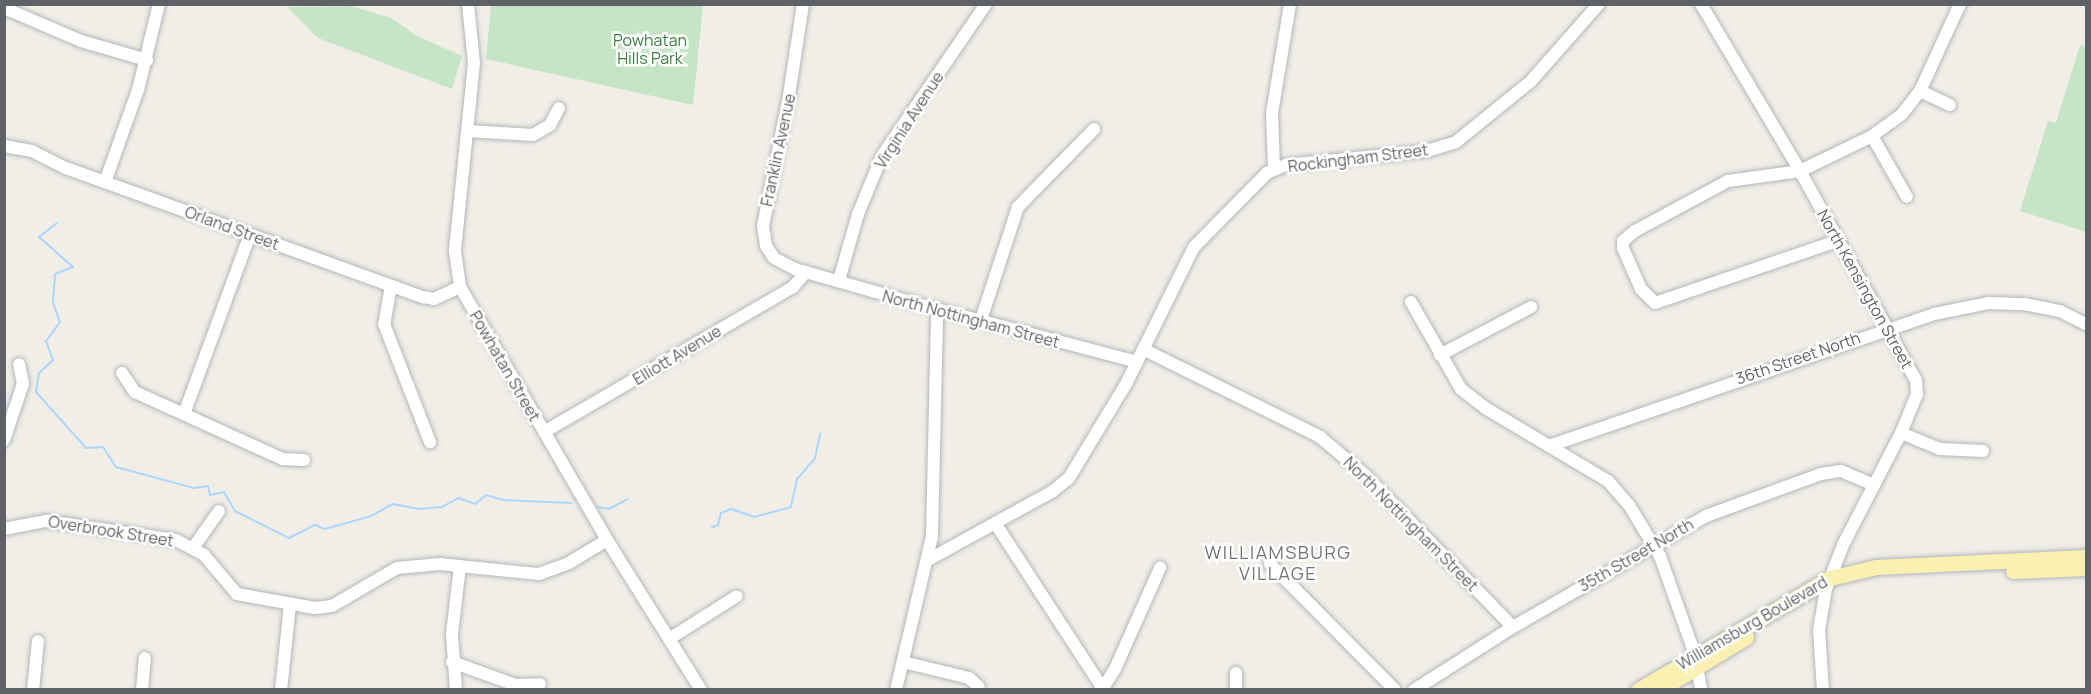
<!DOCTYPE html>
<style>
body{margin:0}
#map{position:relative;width:2091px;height:694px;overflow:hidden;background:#f0eee7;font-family:Manrope,sans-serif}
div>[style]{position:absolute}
.green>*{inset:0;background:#c6e5c6}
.stream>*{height:2px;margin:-1px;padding:0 1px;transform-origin:1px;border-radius:1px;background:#add6fa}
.roads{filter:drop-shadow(0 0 2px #b4b7bb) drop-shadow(0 0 2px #b4b7bb)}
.minor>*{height:12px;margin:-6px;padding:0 6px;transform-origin:6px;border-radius:6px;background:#fff}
.major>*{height:15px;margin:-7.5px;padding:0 7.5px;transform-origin:7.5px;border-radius:7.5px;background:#faf0b2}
span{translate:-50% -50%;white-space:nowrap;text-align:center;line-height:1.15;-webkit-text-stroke:5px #fff;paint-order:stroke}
.park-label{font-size:16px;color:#3b8140}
.street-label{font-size:16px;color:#5e6266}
.neighbourhood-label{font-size:18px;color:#707478;letter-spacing:1.5px}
.frame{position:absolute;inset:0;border:6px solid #5e6266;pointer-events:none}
</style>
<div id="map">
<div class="green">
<i style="clip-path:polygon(491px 5px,703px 5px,693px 105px,486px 59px)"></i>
<i style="clip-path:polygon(351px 6px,391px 18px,417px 36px,462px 56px,452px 89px,318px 38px,287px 7px)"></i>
<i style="clip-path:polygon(2080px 45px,2086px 47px,2086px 232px,2020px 211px,2048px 121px,2056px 123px)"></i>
</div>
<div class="stream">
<i style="left:57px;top:223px;width:23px;rotate:142deg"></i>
<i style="left:39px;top:237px;width:45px;rotate:41.4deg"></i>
<i style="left:73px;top:267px;width:19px;rotate:159deg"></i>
<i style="left:55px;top:274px;width:29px;rotate:94deg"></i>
<i style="left:53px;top:303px;width:20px;rotate:70deg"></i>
<i style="left:60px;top:322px;width:24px;rotate:126deg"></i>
<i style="left:46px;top:341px;width:20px;rotate:70deg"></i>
<i style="left:53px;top:360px;width:19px;rotate:137deg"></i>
<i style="left:39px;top:373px;width:19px;rotate:99deg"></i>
<i style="left:36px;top:392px;width:75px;rotate:48.2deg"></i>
<i style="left:86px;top:448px;width:17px;rotate:-3deg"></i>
<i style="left:103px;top:447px;width:24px;rotate:57deg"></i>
<i style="left:116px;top:467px;width:81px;rotate:15.1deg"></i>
<i style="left:194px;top:488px;width:14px;rotate:-8deg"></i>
<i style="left:208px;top:486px;width:9px;rotate:77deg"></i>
<i style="left:210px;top:495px;width:14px;rotate:-12deg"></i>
<i style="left:224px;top:492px;width:22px;rotate:60deg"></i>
<i style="left:235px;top:511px;width:60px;rotate:26.6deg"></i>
<i style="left:289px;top:538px;width:29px;rotate:-27deg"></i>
<i style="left:315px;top:525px;width:11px;rotate:22deg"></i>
<i style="left:325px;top:529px;width:48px;rotate:-15.8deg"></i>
<i style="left:371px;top:516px;width:25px;rotate:-29deg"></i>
<i style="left:393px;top:504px;width:25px;rotate:11deg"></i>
<i style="left:418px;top:509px;width:24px;rotate:-5deg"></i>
<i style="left:442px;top:507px;width:18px;rotate:-29deg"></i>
<i style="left:458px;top:498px;width:18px;rotate:19deg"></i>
<i style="left:475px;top:504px;width:14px;rotate:-39deg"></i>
<i style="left:486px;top:495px;width:18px;rotate:16deg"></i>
<i style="left:503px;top:500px;width:68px;rotate:2.5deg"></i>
<i style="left:598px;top:507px;width:11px;rotate:10deg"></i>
<i style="left:609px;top:509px;width:21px;rotate:-28deg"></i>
<i style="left:712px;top:527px;width:6px;rotate:-18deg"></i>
<i style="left:718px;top:525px;width:12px;rotate:-76deg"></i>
<i style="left:721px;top:513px;width:11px;rotate:-22deg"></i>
<i style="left:731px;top:509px;width:24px;rotate:19deg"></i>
<i style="left:754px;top:517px;width:38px;rotate:-15deg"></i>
<i style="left:791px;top:507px;width:29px;rotate:-78deg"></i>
<i style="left:797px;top:479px;width:28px;rotate:-49deg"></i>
<i style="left:815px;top:458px;width:25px;rotate:-78deg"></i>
</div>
<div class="roads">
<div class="minor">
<i style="left:468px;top:4px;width:59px;rotate:84.2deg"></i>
<i style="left:474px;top:63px;width:189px;rotate:95.8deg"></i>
<i style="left:455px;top:251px;width:36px;rotate:82deg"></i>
<i style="left:460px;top:287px;width:293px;rotate:59.8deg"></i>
<i style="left:607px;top:540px;width:177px;rotate:57.9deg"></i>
<i style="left:803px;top:4px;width:93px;rotate:98.7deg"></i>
<i style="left:789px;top:96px;width:133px;rotate:101.3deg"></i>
<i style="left:763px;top:226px;width:20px;rotate:81deg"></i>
<i style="left:766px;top:246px;width:14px;rotate:56deg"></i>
<i style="left:774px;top:258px;width:24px;rotate:28deg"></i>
<i style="left:795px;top:269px;width:124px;rotate:15.9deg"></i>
<i style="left:914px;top:303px;width:231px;rotate:14.8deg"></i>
<i style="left:1701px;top:4px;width:194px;rotate:59.3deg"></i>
<i style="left:1800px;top:171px;width:239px;rotate:61deg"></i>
<i style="left:1916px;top:380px;width:14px;rotate:86deg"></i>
<i style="left:1917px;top:394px;width:42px;rotate:112.3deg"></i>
<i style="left:1901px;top:433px;width:126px;rotate:117.4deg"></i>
<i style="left:1843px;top:545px;width:47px;rotate:111.1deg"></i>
<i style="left:1826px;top:589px;width:42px;rotate:99.7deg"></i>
<i style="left:1819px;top:630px;width:60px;rotate:86.2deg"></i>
<i style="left:4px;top:8px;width:84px;rotate:23.2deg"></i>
<i style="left:81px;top:41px;width:69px;rotate:16.1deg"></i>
<i style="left:1920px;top:91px;width:33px;rotate:25deg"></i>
<i style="left:468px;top:131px;width:65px;rotate:3.5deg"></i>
<i style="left:533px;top:135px;width:20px;rotate:-30deg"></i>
<i style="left:550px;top:125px;width:19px;rotate:-62deg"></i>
<i style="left:1872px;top:136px;width:70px;rotate:60.2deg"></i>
<i style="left:4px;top:146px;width:28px;rotate:10deg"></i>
<i style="left:32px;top:151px;width:38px;rotate:27deg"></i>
<i style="left:66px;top:168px;width:380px;rotate:19.9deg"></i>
<i style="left:423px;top:297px;width:11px;rotate:10deg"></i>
<i style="left:434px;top:299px;width:29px;rotate:-25deg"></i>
<i style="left:1274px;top:169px;width:56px;rotate:-92deg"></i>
<i style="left:1272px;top:113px;width:110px;rotate:-80.6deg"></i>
<i style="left:105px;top:182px;width:98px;rotate:-70.3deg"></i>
<i style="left:138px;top:90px;width:89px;rotate:-76.3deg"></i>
<i style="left:1837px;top:241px;width:192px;rotate:161.2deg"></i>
<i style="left:1655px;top:303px;width:20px;rotate:-135deg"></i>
<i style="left:1641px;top:289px;width:45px;rotate:-113.7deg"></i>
<i style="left:1623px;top:248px;width:7px;rotate:-90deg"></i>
<i style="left:1623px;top:241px;width:16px;rotate:-40deg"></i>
<i style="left:1635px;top:231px;width:106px;rotate:-28.3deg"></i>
<i style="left:1728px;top:181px;width:73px;rotate:-7.9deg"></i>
<i style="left:1800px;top:171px;width:80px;rotate:-25.9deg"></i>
<i style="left:1872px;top:136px;width:37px;rotate:-36deg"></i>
<i style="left:1902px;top:114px;width:29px;rotate:-52deg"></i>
<i style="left:1920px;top:91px;width:96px;rotate:-65.3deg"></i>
<i style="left:839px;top:280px;width:69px;rotate:-73.9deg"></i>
<i style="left:858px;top:214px;width:63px;rotate:-67.5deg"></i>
<i style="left:882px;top:156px;width:184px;rotate:-55.6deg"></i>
<i style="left:391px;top:286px;width:39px;rotate:100deg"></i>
<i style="left:384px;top:324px;width:127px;rotate:68.7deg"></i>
<i style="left:1411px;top:302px;width:100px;rotate:60.1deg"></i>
<i style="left:1461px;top:389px;width:33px;rotate:38deg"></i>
<i style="left:1487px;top:409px;width:141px;rotate:30.8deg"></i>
<i style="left:1608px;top:481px;width:32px;rotate:49deg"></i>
<i style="left:1629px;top:505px;width:60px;rotate:58.7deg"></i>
<i style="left:1660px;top:556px;width:105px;rotate:70.5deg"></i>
<i style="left:1695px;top:655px;width:36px;rotate:80deg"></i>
<i style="left:981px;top:320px;width:119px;rotate:-71.9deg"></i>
<i style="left:1018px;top:207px;width:109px;rotate:-45.7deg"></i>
<i style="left:1143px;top:349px;width:198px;rotate:26.4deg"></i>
<i style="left:1320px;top:437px;width:59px;rotate:40.2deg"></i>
<i style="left:1365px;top:475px;width:212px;rotate:45.8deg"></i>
<i style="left:1440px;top:355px;width:103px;rotate:-27.8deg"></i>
<i style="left:122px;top:373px;width:23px;rotate:56deg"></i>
<i style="left:135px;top:392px;width:162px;rotate:24.4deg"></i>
<i style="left:283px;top:459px;width:21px;rotate:3deg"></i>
<i style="left:184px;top:414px;width:191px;rotate:-69.8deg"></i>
<i style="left:544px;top:432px;width:288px;rotate:-30.2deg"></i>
<i style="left:793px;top:287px;width:20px;rotate:-49deg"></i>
<i style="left:1901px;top:433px;width:42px;rotate:22.3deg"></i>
<i style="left:1940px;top:449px;width:43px;rotate:2.7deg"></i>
<i style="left:4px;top:440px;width:59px;rotate:-71.3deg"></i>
<i style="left:23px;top:384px;width:20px;rotate:-101deg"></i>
<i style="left:1549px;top:446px;width:407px;rotate:-18.9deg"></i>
<i style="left:1934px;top:314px;width:55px;rotate:-11.5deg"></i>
<i style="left:1988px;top:303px;width:36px;rotate:2deg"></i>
<i style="left:2024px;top:304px;width:37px;rotate:11deg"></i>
<i style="left:2060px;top:311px;width:29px;rotate:27deg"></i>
<i style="left:995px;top:523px;width:199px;rotate:56.9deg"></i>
<i style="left:4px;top:529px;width:43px;rotate:-10.8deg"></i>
<i style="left:46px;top:521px;width:131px;rotate:8.3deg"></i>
<i style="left:176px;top:540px;width:32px;rotate:28deg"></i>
<i style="left:204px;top:555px;width:51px;rotate:49.8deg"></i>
<i style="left:237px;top:594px;width:79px;rotate:10.2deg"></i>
<i style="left:315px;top:608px;width:17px;rotate:-7deg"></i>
<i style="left:332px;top:606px;width:75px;rotate:-30.3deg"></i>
<i style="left:397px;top:568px;width:43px;rotate:-5.3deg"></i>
<i style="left:440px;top:564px;width:100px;rotate:5.8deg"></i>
<i style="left:539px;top:574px;width:32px;rotate:-20deg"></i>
<i style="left:569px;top:563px;width:44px;rotate:-31.2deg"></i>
<i style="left:193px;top:548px;width:45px;rotate:-54.9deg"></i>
<i style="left:928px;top:560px;width:143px;rotate:-28.9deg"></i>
<i style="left:1053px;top:491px;width:21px;rotate:-39deg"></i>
<i style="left:1069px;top:478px;width:110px;rotate:-58.8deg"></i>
<i style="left:1126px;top:384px;width:153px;rotate:-63.6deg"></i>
<i style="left:1194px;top:247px;width:104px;rotate:-45.4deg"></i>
<i style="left:1267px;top:173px;width:21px;rotate:-23deg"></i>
<i style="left:1286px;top:165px;width:142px;rotate:-5.7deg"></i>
<i style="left:1427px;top:151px;width:30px;rotate:-17deg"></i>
<i style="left:1456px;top:142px;width:97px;rotate:-39.1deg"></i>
<i style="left:1531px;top:81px;width:103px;rotate:-48.6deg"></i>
<i style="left:1270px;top:564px;width:177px;rotate:45.2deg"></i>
<i style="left:669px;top:639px;width:80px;rotate:-32.3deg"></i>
<i style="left:452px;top:662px;width:68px;rotate:19.8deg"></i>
<i style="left:516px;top:685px;width:24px;rotate:-2deg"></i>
<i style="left:903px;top:662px;width:68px;rotate:13.6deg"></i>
<i style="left:969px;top:678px;width:13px;rotate:42deg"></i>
<i style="left:1236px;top:673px;width:17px;rotate:90deg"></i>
<i style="left:1103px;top:688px;width:22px;rotate:-58deg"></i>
<i style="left:1115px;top:669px;width:111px;rotate:-66deg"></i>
<i style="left:33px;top:690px;width:49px;rotate:-84.2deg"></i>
<i style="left:142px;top:690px;width:32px;rotate:-85deg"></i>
<i style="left:281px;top:690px;width:85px;rotate:-84deg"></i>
<i style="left:456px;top:690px;width:56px;rotate:-94.1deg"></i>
<i style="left:452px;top:634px;width:68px;rotate:-83.3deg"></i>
<i style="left:896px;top:690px;width:157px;rotate:-76.8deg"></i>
<i style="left:932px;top:537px;width:227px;rotate:-88.7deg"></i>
<i style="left:1414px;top:690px;width:117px;rotate:-32.5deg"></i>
<i style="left:1513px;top:627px;width:223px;rotate:-29.9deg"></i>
<i style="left:1706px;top:516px;width:122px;rotate:-20.1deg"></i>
<i style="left:1821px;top:474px;width:20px;rotate:-9deg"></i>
<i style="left:1841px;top:471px;width:36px;rotate:23deg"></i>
</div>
<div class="major">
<i style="left:2013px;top:571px;width:73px;rotate:-2.4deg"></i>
<i style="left:1638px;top:690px;width:222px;rotate:-30.3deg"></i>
<i style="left:1830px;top:578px;width:47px;rotate:-13.4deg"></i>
<i style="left:1876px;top:567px;width:210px;rotate:-2.7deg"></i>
<i style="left:1659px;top:690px;width:102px;rotate:-31.3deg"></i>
</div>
</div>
<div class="park-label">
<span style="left:650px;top:49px">Powhatan<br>Hills Park</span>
</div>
<div class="street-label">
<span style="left:909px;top:120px;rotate:-57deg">Virginia Avenue</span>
<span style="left:778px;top:150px;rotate:-78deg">Franklin Avenue</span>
<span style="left:1358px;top:158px;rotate:-7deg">Rockingham Street</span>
<span style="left:232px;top:228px;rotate:20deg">Orland Street</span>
<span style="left:1865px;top:289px;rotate:61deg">North Kensington Street</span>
<span style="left:971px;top:319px;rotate:15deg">North Nottingham Street</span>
<span style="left:677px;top:355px;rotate:-31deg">Elliott Avenue</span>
<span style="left:1798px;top:358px;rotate:-19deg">36th Street North</span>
<span style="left:505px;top:366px;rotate:60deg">Powhatan Street</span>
<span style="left:1411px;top:524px;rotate:45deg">North Nottingham Street</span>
<span style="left:111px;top:531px;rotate:9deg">Overbrook Street</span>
<span style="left:1636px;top:555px;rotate:-30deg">35th Street North</span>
<span style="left:1752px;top:623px;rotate:-30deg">Williamsburg Boulevard</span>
</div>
<div class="neighbourhood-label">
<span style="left:1278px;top:563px">WILLIAMSBURG<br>VILLAGE</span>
</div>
<div class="frame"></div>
</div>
